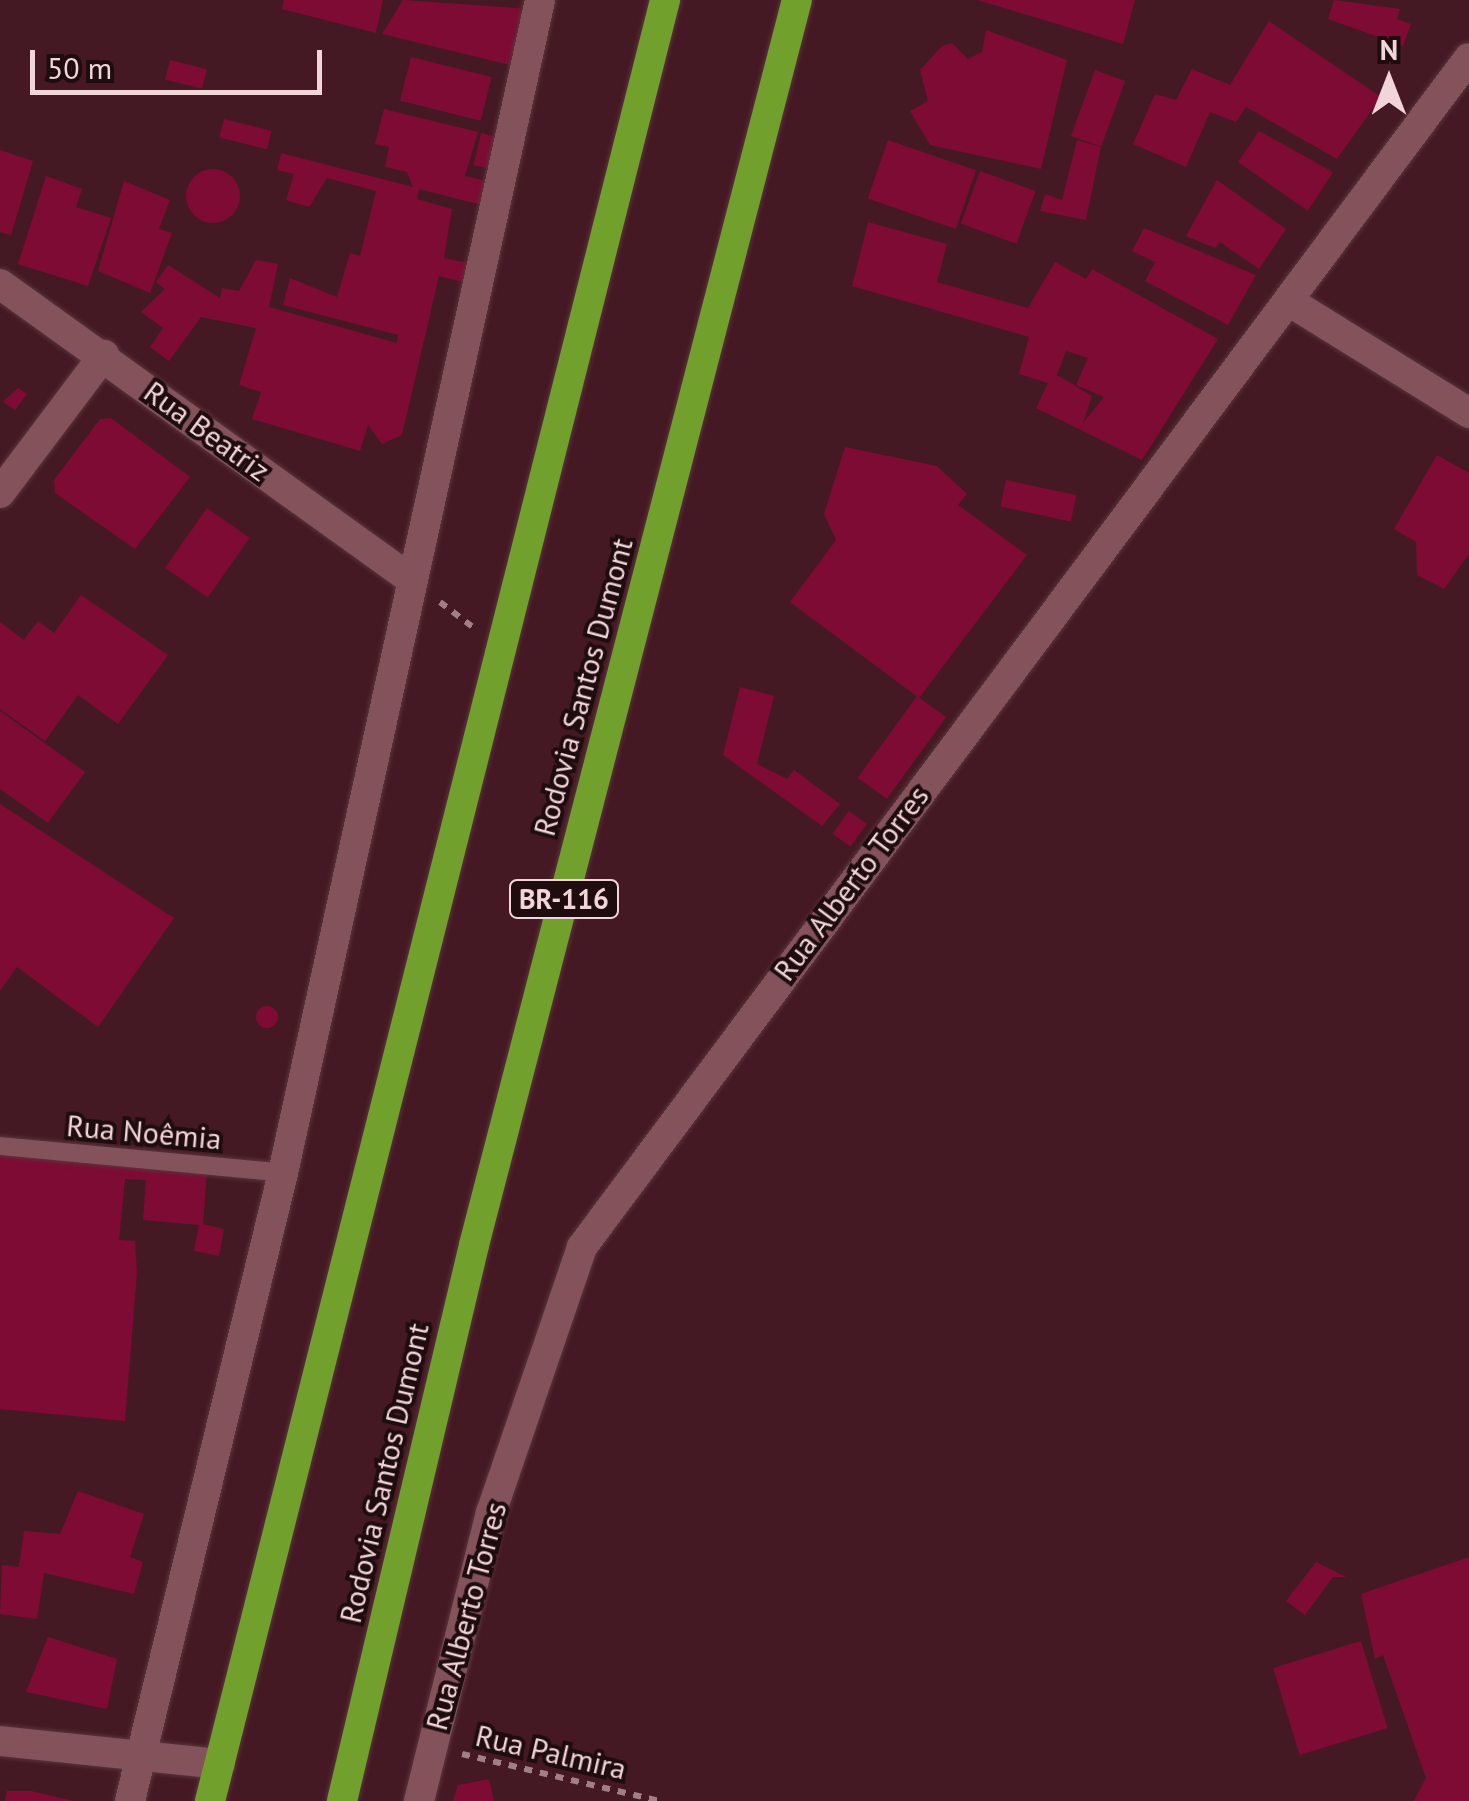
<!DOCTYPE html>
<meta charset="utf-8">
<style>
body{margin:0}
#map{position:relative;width:1469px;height:1801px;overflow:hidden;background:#451923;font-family:"PT Sans",sans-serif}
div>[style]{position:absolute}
.building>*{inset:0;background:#7e0b33;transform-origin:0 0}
.round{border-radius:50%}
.path>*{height:6px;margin-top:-3px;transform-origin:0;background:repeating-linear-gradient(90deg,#a27f85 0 8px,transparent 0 16px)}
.roads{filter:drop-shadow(0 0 2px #59353d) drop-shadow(0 0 2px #59353d)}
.lane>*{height:18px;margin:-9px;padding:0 9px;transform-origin:9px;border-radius:9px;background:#84525b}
.street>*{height:30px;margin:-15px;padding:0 15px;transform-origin:15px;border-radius:15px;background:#84525b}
.highway>*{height:30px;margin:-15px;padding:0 15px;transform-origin:15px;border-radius:15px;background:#72a02d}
span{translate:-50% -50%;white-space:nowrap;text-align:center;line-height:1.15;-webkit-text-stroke:8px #1f0c0f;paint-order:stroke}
.shield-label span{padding:2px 8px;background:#1f0c0f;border:2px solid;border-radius:8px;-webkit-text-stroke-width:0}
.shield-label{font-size:28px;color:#f2d5d8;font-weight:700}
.street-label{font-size:30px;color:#f2d5d8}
.north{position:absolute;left:1339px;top:30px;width:100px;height:100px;-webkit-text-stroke:8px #1f0c0f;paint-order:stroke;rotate:0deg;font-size:28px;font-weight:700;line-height:40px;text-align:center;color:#f2d5d8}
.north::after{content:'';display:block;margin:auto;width:35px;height:45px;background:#f2d5d8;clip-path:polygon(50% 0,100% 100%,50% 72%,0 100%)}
.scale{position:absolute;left:30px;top:50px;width:292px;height:45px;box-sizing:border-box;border:5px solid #f2d5d8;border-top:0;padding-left:12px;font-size:30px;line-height:35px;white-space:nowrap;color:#f2d5d8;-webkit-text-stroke:8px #1f0c0f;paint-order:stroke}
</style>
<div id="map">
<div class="building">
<i style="clip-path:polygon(284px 0,383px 0,376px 33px,282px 9px)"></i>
<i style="clip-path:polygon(403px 0,530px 9px,518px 67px,382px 34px)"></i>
<i style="clip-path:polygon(978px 0,1135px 0,1123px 44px)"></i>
<i style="clip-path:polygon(1334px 0,1400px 9px,1397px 19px,1411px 24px,1403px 46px,1328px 19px)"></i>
<i style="clip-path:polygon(1269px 21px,1381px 97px,1337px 159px,1246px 107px,1236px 122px,1210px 112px,1186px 167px,1133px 144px,1155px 94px,1176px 100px,1192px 69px,1230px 85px)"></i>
<i style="clip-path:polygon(986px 30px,1067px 60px,1041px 169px,930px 145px,910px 111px,928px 101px,920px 70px,942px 46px,952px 43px,968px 59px,982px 52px)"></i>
<i style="left:411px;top:57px;width:83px;height:45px;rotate:14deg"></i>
<i style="left:170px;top:60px;width:38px;height:20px;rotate:14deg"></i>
<i style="left:1095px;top:70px;width:32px;height:70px;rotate:20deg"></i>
<i style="clip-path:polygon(384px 109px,478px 132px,465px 176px,487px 181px,481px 205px,419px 189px,417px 199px,452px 209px,444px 258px,472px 264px,467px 283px,439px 276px,402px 435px,382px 444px,368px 425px,360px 451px,252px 419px,261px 392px,239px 385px,256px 328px,201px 317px,169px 361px,150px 347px,163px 328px,141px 312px,165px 289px,156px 282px,168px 265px,220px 298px,222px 288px,239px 291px,256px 260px,278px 264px,269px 307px,397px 343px,398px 335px,283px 305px,290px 278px,337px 297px,350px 253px,360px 256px,376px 191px,327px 178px,309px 207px,286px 200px,294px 174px,277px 170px,281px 153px,413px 187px,407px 172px,385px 167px,389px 147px,375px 144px)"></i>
<i style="left:224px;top:119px;width:49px;height:19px;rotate:14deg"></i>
<i style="clip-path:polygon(1259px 131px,1333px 172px,1308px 211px,1238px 162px)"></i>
<i style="left:481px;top:133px;width:26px;height:33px;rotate:13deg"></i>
<i style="left:888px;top:140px;width:93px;height:62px;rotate:19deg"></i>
<i style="clip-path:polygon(1077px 140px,1101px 147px,1086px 220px,1040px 211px,1045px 194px,1062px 200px)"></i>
<i style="clip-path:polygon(0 150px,33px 161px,11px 235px,0 232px)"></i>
<i class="round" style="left:186px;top:169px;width:54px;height:54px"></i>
<i style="left:980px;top:171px;width:59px;height:56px;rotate:20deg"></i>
<i style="clip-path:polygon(46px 176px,82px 189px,76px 207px,111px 218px,88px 286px,18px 264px)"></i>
<i style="clip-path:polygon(1217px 180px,1286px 229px,1259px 269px,1220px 242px,1215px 248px,1186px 236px)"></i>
<i style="clip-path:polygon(124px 181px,170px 200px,159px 229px,172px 233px,150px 293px,98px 271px)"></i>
<i style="clip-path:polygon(evenodd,868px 222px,947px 244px,937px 282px,1028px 308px,1055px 262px,1086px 279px,1092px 269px,1218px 339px,1142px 460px,1036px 408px,1048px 383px,1019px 374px,1029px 337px,852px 286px,868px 222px,1066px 351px,1088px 358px,1076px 385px,1104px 397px,1083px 423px,1092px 396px,1057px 375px,1066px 351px)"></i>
<i style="clip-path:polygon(1144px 228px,1256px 275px,1228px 325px,1145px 281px,1155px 262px,1132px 251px)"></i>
<i style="clip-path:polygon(18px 388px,27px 394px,15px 410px,3px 402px)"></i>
<i style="clip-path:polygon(111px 418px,190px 477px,135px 549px,55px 493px,54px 480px,100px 419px)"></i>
<i style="clip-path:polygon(845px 447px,937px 466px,967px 494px,958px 505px,1027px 555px,919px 698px,790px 602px,836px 540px,824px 514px)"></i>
<i style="clip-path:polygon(1437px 455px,1469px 473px,1469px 554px,1444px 589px,1417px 575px,1416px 542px,1394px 529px)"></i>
<i style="left:1006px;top:480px;width:72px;height:27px;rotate:12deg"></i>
<i style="left:207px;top:508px;width:52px;height:73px;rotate:35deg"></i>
<i style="clip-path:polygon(81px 595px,168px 655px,118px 724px,78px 695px,45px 741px,0 709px,0 622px,24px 640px,38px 621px,54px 633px)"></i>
<i style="clip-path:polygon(740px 687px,774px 696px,757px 764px,787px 779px,794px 770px,840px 804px,822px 826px,723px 755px)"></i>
<i style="left:917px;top:696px;width:36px;height:101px;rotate:36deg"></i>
<i style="clip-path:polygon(0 711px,85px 772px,48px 823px,0 789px)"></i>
<i style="clip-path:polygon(0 804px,174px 918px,98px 1027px,17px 967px,0 991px)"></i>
<i style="left:849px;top:811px;width:22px;height:28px;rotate:36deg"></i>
<i class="round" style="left:256px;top:1006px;width:22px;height:22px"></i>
<i style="clip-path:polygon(0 1153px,207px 1171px,203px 1224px,224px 1229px,219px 1256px,194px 1251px,199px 1225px,143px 1220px,146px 1180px,125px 1179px,119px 1240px,135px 1241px,137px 1273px,125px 1421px,0 1409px)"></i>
<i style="clip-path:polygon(78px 1491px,144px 1514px,130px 1557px,143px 1562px,134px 1594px,44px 1573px,37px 1619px,0 1614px,2px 1565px,19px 1567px,24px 1531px,60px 1534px)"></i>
<i style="clip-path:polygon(1469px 1557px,1469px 1801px,1414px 1801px,1426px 1778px,1383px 1655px,1375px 1659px,1361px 1594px)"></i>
<i style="clip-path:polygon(1316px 1562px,1346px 1577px,1333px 1577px,1305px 1615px,1286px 1601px)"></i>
<i style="clip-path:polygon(48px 1637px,117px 1659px,107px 1709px,26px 1692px)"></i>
<i style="left:1361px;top:1641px;width:91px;height:92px;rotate:73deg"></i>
<i style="clip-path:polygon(489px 1779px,494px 1801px,453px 1801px,458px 1785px)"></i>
<i style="clip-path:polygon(7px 1791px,31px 1791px,74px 1801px,5px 1801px)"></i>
</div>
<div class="path">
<i style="left:440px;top:602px;width:43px;rotate:37.4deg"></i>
<i style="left:462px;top:1754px;width:204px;rotate:13.4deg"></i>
</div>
<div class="roads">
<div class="lane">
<i style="left:0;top:1146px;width:284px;rotate:5.4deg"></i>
</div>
<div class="street">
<i style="left:0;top:284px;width:507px;rotate:35.7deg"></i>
<i style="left:1290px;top:302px;width:211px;rotate:31.8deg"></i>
<i style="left:0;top:493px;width:173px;rotate:-53deg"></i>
<i style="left:0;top:1741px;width:221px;rotate:6deg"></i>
<i style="left:130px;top:1801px;width:646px;rotate:-76.31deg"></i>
<i style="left:283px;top:1173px;width:1201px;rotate:-77.64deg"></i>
<i style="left:419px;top:1801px;width:297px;rotate:-76deg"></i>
<i style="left:491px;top:1513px;width:281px;rotate:-71.1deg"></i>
<i style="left:582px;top:1247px;width:1483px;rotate:-53.28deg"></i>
</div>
<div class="highway">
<i style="left:210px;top:1801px;width:1858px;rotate:-75.82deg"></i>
<i style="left:342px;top:1801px;width:571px;rotate:-76.64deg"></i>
<i style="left:474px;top:1245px;width:1286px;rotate:-75.46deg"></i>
</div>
</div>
<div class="shield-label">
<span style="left:564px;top:899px">BR-116</span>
</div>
<div class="street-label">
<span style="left:207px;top:431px;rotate:36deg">Rua Beatriz</span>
<span style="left:583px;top:687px;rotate:-75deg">Rodovia Santos Dumont</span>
<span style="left:851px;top:883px;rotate:-53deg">Rua Alberto Torres</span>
<span style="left:144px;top:1132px;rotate:5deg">Rua Noêmia</span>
<span style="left:384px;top:1473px;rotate:-77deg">Rodovia Santos Dumont</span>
<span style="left:466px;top:1616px;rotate:-75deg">Rua Alberto Torres</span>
<span style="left:551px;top:1752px;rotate:13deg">Rua Palmira</span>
</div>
<div class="north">N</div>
<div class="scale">50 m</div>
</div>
